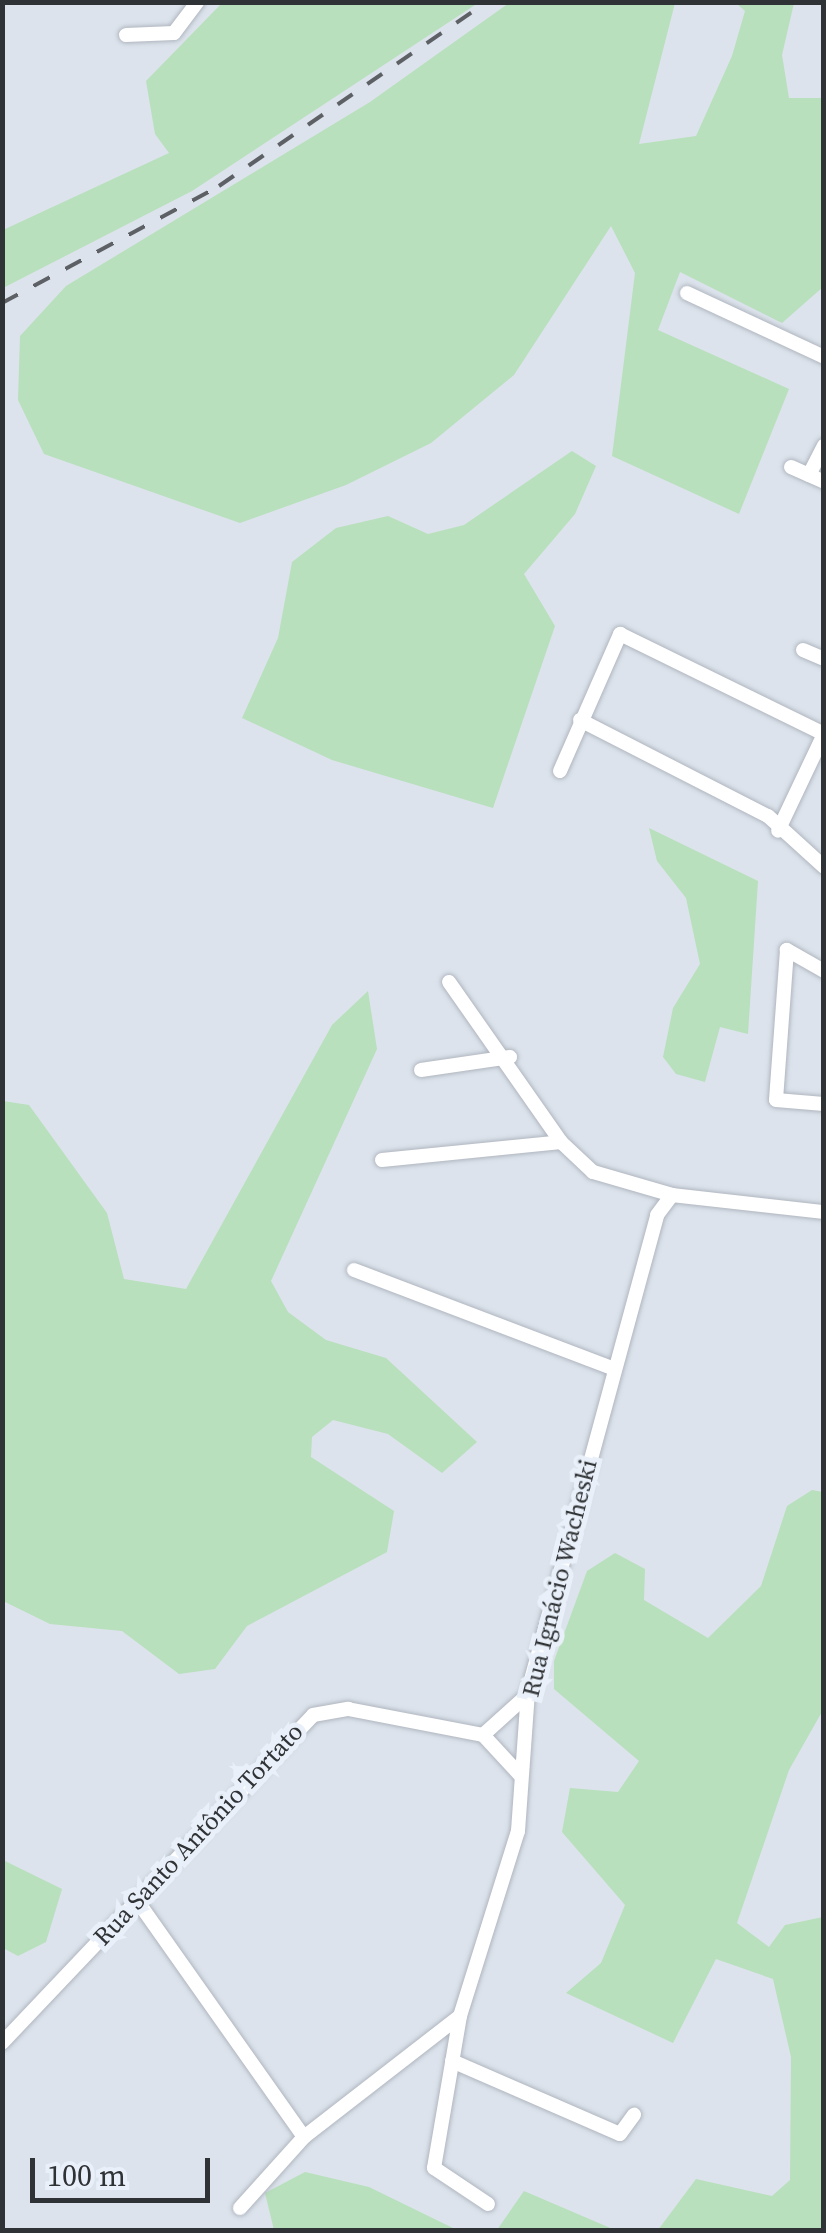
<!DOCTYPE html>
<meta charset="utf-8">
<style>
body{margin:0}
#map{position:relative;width:826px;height:2233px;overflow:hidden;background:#dce3ec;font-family:"Source Serif 4",serif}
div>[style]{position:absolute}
.green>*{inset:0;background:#b8e0bc}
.roads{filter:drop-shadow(0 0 2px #b0b6bf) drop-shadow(0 0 2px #b0b6bf)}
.street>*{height:14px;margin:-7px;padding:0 7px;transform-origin:7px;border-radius:7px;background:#fff}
.rail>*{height:4px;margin-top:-2px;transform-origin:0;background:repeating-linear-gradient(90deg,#5d6165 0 18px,transparent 0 36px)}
span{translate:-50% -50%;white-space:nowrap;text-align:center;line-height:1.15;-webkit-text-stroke:10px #e9f0f9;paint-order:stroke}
.street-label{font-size:25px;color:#303336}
.frame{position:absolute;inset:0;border:5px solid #303336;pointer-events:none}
.scale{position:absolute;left:30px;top:2158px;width:180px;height:45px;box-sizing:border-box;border:5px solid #303336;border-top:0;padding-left:12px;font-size:30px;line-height:35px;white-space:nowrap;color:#303336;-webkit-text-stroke:8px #e9f0f9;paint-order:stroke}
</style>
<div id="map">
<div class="green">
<i style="clip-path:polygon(222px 3px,478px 3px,192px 191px,3px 288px,3px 230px,169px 153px,155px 134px,146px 81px)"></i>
<i style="clip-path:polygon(509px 3px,675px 3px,639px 144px,696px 136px,732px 56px,745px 11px,736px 3px,794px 3px,782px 55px,789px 98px,823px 98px,823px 287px,782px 323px,680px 272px,658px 330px,789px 389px,739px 514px,612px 456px,635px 273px,611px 226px,514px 375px,431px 443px,346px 485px,240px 523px,44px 454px,18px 400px,20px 336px,66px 286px,370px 102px)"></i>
<i style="clip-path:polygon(572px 451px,596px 466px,575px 514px,524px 574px,555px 626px,493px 808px,332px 760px,242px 718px,278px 638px,292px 562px,336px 528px,388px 516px,428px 534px,464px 525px)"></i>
<i style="clip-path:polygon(649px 828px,758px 881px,748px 1034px,720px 1027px,705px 1082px,676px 1074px,663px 1057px,673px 1008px,700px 964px,686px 898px,657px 861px)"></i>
<i style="clip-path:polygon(368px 991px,377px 1049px,271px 1281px,288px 1312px,326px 1340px,386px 1358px,477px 1442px,442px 1473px,388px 1434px,333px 1420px,312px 1437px,311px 1457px,394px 1511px,387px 1552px,247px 1626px,215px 1669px,179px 1674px,122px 1631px,50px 1624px,3px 1601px,3px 1101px,29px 1105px,107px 1213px,124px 1279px,186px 1289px,332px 1025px)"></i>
<i style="clip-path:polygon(812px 1490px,823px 1492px,823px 1710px,789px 1770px,737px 1923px,769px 1947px,785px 1925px,823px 1917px,823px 2230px,658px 2230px,696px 2179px,772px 2196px,790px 2180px,791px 2057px,773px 1979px,716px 1959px,673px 2043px,566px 1993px,601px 1963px,625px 1905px,562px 1832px,570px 1788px,618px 1792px,639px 1761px,554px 1689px,554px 1661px,587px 1571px,615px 1553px,645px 1569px,644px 1600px,708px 1638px,761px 1586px,787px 1506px)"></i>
<i style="clip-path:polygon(3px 1860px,62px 1889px,46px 1942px,18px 1956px,3px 1948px)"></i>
<i style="clip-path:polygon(305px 2172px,369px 2187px,457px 2230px,274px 2230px,265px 2193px)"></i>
<i style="clip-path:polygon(524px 2191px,615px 2230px,497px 2230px)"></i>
</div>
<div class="roads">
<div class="street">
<i style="left:126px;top:35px;width:48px;rotate:-2.4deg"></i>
<i style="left:174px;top:33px;width:39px;rotate:-53deg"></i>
<i style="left:687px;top:293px;width:151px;rotate:25deg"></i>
<i style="left:791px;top:467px;width:36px;rotate:24deg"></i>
<i style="left:809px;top:475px;width:33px;rotate:-63deg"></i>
<i style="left:803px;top:650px;width:23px;rotate:23deg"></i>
<i style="left:580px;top:720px;width:211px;rotate:27.1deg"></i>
<i style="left:768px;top:816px;width:76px;rotate:42.3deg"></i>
<i style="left:560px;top:771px;width:150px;rotate:-66.3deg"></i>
<i style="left:620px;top:634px;width:227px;rotate:26.1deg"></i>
<i style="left:824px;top:734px;width:107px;rotate:115.4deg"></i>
<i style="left:824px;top:971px;width:43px;rotate:-150.4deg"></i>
<i style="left:787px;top:950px;width:150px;rotate:94.2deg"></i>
<i style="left:776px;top:1100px;width:48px;rotate:4.8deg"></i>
<i style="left:449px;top:982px;width:195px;rotate:55deg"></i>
<i style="left:561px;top:1142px;width:44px;rotate:43.2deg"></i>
<i style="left:593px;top:1172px;width:82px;rotate:16.2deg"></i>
<i style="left:421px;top:1070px;width:90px;rotate:-8.3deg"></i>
<i style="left:382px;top:1160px;width:180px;rotate:-5.7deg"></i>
<i style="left:354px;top:1270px;width:278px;rotate:20.8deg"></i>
<i style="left:483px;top:1735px;width:54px;rotate:47.2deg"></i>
<i style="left:136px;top:1899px;width:291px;rotate:54.8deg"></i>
<i style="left:2px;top:2043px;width:452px;rotate:-46.5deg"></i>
<i style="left:313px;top:1715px;width:36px;rotate:-10deg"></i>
<i style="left:348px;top:1709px;width:137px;rotate:10.9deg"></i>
<i style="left:483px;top:1735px;width:55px;rotate:-42.1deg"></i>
<i style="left:452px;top:2061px;width:183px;rotate:23.5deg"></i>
<i style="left:620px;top:2134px;width:24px;rotate:-54deg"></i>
<i style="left:488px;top:2204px;width:65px;rotate:-146.3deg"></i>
<i style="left:434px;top:2168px;width:154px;rotate:-80.3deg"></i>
<i style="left:460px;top:2016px;width:194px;rotate:-72.6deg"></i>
<i style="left:518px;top:1831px;width:140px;rotate:-85.9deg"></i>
<i style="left:528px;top:1691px;width:493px;rotate:-74.8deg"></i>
<i style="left:657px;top:1215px;width:25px;rotate:-53deg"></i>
<i style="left:672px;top:1195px;width:153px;rotate:6.4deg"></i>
<i style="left:240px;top:2208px;width:96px;rotate:-48deg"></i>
<i style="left:304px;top:2137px;width:197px;rotate:-37.8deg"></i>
</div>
</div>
<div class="rail">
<i style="left:2px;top:303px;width:247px;rotate:-28.3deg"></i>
<i style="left:219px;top:186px;width:325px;rotate:-34.5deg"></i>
</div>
<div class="street-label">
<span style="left:559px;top:1578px;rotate:-76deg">Rua Ignácio Wacheski</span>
<span style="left:198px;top:1834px;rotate:-47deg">Rua Santo Antônio Tortato</span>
</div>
<div class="frame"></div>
<div class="scale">100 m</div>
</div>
